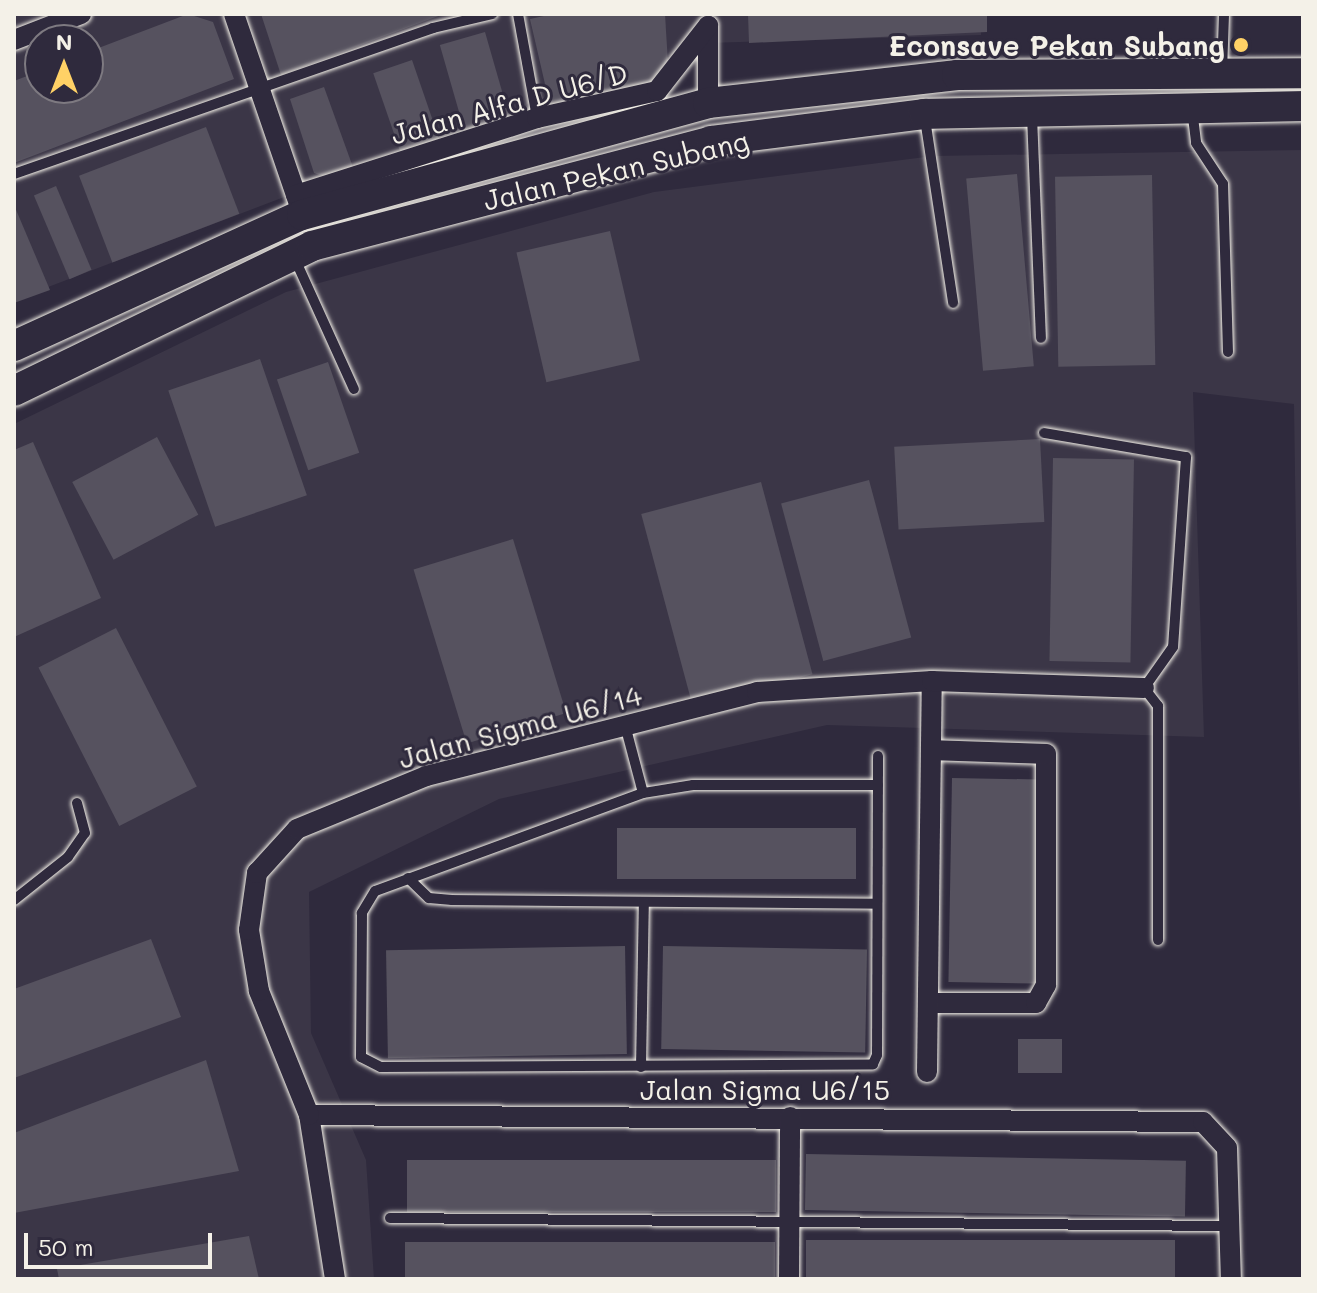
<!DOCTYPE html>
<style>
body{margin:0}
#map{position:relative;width:1317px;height:1293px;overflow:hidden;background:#2f2a3d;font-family:Mali,sans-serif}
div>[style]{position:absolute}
.built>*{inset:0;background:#3b3647}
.building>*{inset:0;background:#56525f;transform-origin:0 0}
.roads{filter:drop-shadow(0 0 2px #f4f1e8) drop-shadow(0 0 2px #f4f1e8)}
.service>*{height:10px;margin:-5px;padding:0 5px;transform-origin:5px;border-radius:5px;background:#2f2a3d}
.minor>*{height:20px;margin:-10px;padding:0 10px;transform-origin:10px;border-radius:10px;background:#2f2a3d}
.secondary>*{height:30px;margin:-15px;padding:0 15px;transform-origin:15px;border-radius:15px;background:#2f2a3d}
.dots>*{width:22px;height:22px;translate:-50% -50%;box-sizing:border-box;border:4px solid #2f2a3d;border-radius:50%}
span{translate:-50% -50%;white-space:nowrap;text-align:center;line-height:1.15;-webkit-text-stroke:6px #2f2a3d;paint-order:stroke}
.poi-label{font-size:28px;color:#f4f1e8;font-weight:700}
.right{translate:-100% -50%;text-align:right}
.street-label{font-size:28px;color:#f4f1e8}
.frame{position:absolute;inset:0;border:16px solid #f4f1e8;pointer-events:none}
.north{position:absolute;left:24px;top:24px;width:80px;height:80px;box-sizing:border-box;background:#2f2a3d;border:2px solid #7e7a81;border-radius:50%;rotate:0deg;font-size:22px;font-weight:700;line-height:32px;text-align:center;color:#f4f1e8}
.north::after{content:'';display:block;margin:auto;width:28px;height:36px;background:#ffd166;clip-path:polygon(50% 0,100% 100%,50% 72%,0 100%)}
.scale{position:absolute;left:24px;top:1233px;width:188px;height:36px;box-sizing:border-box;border:4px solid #f4f1e8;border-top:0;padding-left:10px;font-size:24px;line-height:28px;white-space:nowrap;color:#f4f1e8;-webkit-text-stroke:6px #2f2a3d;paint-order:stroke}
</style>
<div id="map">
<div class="built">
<i style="clip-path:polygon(evenodd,14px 14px,981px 14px,981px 35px,708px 43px,568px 89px,14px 300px,14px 14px,40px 40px,88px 40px,88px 88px,40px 88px,40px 40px)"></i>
<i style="clip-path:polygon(1303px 150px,1303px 1030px,1294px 404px,1193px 392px,1204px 737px,827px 725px,499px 799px,309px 892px,311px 1033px,366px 1160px,374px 1279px,14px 1279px,14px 424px,286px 292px,654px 192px,933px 156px)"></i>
</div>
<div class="building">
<i style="clip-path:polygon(188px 14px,213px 22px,234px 79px,14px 163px,14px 81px,40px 71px,40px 88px,88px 88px,88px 52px)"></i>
<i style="clip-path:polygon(261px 14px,441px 14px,441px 15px,281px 75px)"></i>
<i style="clip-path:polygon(553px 14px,665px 14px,668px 64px,648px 85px,551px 110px,530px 19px)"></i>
<i style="clip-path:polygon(748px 14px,987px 14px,987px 32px,749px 43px)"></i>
<i style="left:485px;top:32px;width:89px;height:47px;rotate:74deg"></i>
<i style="left:412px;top:60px;width:83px;height:41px;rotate:71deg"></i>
<i style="clip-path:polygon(324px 87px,354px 170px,331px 179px,314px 173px,290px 99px)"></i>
<i style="left:206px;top:127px;width:93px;height:136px;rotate:69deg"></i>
<i style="left:1017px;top:174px;width:193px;height:51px;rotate:85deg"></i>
<i style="left:1152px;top:175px;width:190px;height:97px;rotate:89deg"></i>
<i style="left:56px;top:186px;width:91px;height:24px;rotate:67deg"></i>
<i style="clip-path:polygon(14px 205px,50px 290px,14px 303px)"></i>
<i style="left:610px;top:231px;width:133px;height:96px;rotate:77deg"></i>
<i style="left:260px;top:359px;width:144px;height:97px;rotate:71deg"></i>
<i style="left:328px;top:362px;width:96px;height:54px;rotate:71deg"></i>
<i style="left:157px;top:437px;width:88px;height:96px;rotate:62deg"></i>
<i style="left:1040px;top:439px;width:83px;height:146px;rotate:87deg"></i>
<i style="clip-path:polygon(33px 442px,101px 598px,14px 637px,14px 450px)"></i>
<i style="left:1053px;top:458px;width:81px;height:203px;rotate:1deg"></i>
<i style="left:869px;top:480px;width:163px;height:91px;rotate:75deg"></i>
<i style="left:761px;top:482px;width:199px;height:124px;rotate:75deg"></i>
<i style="left:513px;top:539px;width:182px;height:104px;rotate:73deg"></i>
<i style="left:116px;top:628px;width:178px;height:87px;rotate:63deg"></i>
<i style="left:952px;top:778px;width:87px;height:204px;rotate:1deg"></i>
<i style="left:617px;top:828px;width:239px;height:51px"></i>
<i style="clip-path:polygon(151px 939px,181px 1017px,14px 1078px,14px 989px)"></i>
<i style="left:625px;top:946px;width:108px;height:239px;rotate:89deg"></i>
<i style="left:663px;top:946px;width:204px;height:103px;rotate:1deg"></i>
<i style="left:1062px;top:1039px;width:34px;height:44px;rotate:90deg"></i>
<i style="clip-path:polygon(206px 1060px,239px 1171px,14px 1213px,14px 1133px)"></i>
<i style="left:806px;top:1154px;width:380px;height:56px;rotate:1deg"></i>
<i style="left:776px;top:1160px;width:52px;height:369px;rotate:90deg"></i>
<i style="clip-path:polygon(249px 1236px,259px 1279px,59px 1279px,57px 1269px)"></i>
<i style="left:806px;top:1240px;width:369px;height:39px"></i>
<i style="left:405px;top:1242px;width:370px;height:37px"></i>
</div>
<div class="roads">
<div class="service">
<i style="left:518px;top:14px;width:106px;rotate:79.6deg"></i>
<i style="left:1222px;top:72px;width:58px;rotate:-88deg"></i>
<i style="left:1192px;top:109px;width:34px;rotate:83deg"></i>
<i style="left:1196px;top:143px;width:49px;rotate:56.6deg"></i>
<i style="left:1223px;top:184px;width:168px;rotate:88.3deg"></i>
<i style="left:1032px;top:116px;width:222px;rotate:87.7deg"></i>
<i style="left:925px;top:119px;width:186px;rotate:81.3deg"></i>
<i style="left:14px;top:174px;width:444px;rotate:-19.2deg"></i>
<i style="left:433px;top:28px;width:61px;rotate:-13.3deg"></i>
<i style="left:294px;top:257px;width:145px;rotate:65.6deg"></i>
<i style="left:1044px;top:433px;width:144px;rotate:9.6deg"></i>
<i style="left:1186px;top:457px;width:190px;rotate:93.9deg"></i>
<i style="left:1173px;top:647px;width:50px;rotate:125.3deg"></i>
<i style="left:1144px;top:688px;width:23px;rotate:52deg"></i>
<i style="left:1158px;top:706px;width:234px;rotate:90deg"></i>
<i style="left:625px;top:725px;width:70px;rotate:75.2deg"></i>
<i style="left:878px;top:785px;width:185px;rotate:180deg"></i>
<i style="left:693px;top:785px;width:51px;rotate:170.9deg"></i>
<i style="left:643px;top:793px;width:285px;rotate:159.9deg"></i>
<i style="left:375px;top:891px;width:26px;rotate:121deg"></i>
<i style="left:362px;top:913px;width:144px;rotate:90.4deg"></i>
<i style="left:361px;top:1057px;width:22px;rotate:27deg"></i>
<i style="left:381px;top:1067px;width:492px;rotate:-0.3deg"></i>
<i style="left:873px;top:1064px;width:10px;rotate:-66deg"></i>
<i style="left:877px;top:1055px;width:299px;rotate:-89.8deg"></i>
<i style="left:408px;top:878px;width:29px;rotate:44deg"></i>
<i style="left:429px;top:898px;width:23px;rotate:5deg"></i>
<i style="left:452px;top:900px;width:425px;rotate:0.5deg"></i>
<i style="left:14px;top:900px;width:69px;rotate:-38.5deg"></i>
<i style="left:68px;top:857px;width:29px;rotate:-55deg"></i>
<i style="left:85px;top:833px;width:31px;rotate:-105deg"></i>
<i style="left:641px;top:1067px;width:165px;rotate:-89deg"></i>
<i style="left:390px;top:1218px;width:839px;rotate:0.55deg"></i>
</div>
<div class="minor">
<i style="left:234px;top:14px;width:204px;rotate:71.1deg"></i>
<i style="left:708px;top:26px;width:77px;rotate:90deg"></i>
<i style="left:14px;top:40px;width:72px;rotate:-21.2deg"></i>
<i style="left:296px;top:195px;width:253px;rotate:-17.7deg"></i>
<i style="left:537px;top:118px;width:123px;rotate:-12.7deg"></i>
<i style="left:657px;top:91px;width:83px;rotate:-51.9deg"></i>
<i style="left:928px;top:1003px;width:108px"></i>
<i style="left:1036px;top:1003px;width:21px;rotate:-61deg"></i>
<i style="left:1046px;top:985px;width:231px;rotate:-90deg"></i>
<i style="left:1046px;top:754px;width:115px;rotate:-178deg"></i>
<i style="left:927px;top:1072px;width:391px;rotate:-89.3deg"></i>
<i style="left:309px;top:1115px;width:894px;rotate:0.45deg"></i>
<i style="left:1203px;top:1122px;width:35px;rotate:47deg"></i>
<i style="left:1227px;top:1148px;width:131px;rotate:88.3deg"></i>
<i style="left:335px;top:1279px;width:166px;rotate:-99deg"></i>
<i style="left:309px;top:1115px;width:134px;rotate:-112deg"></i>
<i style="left:259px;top:991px;width:62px;rotate:-99.3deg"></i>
<i style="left:249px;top:930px;width:58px;rotate:-82deg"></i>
<i style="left:257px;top:873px;width:59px;rotate:-47.7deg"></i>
<i style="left:297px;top:829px;width:139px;rotate:-22.3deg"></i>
<i style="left:426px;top:776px;width:341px;rotate:-14.2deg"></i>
<i style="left:757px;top:692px;width:175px;rotate:-3.6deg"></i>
<i style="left:932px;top:681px;width:212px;rotate:1.9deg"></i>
<i style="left:789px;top:1279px;width:162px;rotate:-89.6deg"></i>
</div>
<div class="secondary">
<i style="left:14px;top:346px;width:316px;rotate:-24.5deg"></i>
<i style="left:302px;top:215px;width:421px;rotate:-15.4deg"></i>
<i style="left:708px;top:103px;width:251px;rotate:-6.4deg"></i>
<i style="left:957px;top:75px;width:346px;rotate:-0.3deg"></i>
<i style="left:14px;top:391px;width:331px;rotate:-25.9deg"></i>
<i style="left:312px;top:246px;width:413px;rotate:-14.7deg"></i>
<i style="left:711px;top:141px;width:215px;rotate:-7.2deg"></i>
<i style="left:924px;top:114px;width:379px;rotate:-1.2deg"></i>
</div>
</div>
<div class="dots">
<i style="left:1241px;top:45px;background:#ffd166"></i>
</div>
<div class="poi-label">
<span class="right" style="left:1225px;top:45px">Econsave Pekan Subang</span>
</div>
<div class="street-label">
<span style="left:509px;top:103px;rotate:-15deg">Jalan Alfa D U6/D</span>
<span style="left:616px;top:170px;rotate:-13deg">Jalan Pekan Subang</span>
<span style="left:520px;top:726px;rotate:-15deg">Jalan Sigma U6/14</span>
<span style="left:765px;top:1089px">Jalan Sigma U6/15</span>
</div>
<div class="frame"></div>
<div class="north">N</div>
<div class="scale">50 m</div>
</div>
